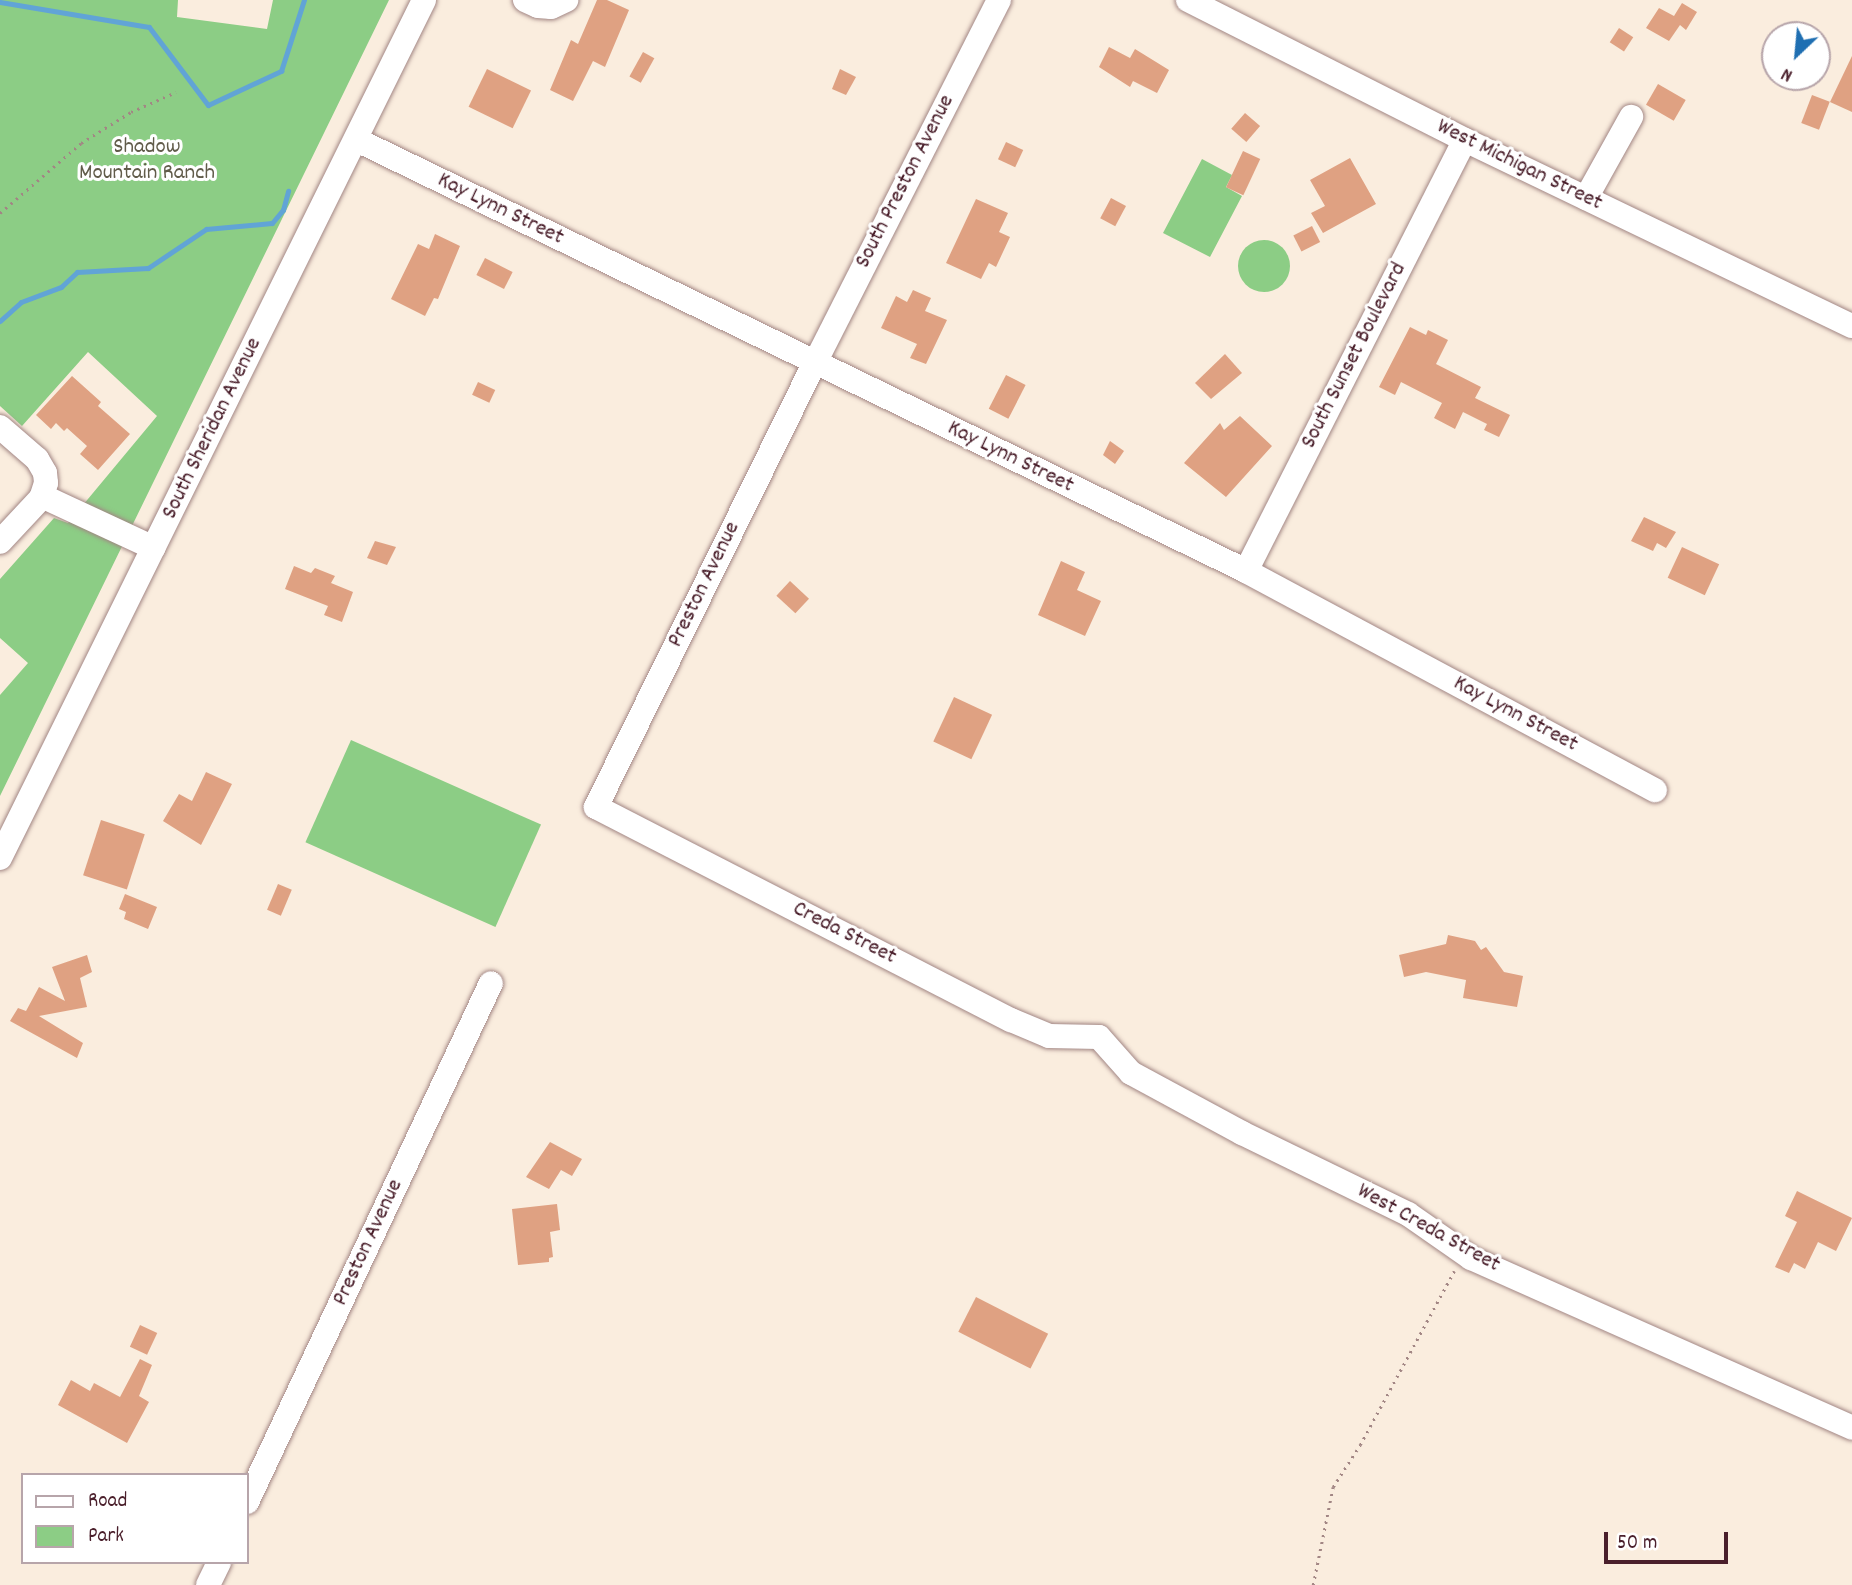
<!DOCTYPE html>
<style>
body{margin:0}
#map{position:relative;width:1852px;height:1585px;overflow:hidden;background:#faedde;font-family:Dekko,sans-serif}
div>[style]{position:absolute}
.green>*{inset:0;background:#8ccd85;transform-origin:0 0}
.round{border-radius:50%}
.stream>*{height:5px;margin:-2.5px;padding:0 2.5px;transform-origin:2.5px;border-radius:2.5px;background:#61a4d6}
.building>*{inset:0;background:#dfa182;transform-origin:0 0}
.path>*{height:2.5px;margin-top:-1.25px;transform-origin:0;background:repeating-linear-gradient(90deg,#a28684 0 2px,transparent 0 7px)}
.roads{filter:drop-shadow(0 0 2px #a28684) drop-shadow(0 0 2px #a28684)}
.minor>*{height:24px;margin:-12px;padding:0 12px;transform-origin:12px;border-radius:12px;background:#fff}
span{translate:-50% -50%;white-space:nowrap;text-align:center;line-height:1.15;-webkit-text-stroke:6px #fff;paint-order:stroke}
.park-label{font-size:23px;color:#615c4a}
.street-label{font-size:23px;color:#4a1f2b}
.legend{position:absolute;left:21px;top:1473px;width:228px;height:91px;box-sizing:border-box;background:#fff;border:2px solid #b7a5aa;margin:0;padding:9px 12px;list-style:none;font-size:21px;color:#4a1f2b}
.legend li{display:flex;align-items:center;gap:14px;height:35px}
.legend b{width:35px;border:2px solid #b7a5aa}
.north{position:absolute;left:1761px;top:21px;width:70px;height:70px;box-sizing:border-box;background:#fff;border:2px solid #b7a5aa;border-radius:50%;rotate:206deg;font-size:19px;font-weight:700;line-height:28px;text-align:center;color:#4a1f2b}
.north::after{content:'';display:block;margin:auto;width:24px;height:32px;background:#1f6fb2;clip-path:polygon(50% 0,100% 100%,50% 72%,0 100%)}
.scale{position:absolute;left:1604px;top:1532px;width:124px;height:32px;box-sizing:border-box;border:4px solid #4a1f2b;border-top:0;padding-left:9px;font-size:21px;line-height:24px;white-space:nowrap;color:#4a1f2b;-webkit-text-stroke:5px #fff;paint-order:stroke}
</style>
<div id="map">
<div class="green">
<i style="clip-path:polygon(0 0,178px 0,177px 17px,267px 29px,273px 0,389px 0,0 796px,0 695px,28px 663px,0 638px,0 579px,54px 518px,68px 523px,157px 416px,88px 352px,22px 426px,0 406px)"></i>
<i style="clip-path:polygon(1202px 159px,1232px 175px,1226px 187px,1242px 196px,1210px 257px,1163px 233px)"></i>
<i class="round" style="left:1238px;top:240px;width:52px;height:52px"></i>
<i style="left:351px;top:740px;width:208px;height:112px;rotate:24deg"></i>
</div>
<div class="stream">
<i style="left:0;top:2px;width:151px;rotate:9.5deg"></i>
<i style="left:149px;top:27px;width:98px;rotate:52.9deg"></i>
<i style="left:208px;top:105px;width:81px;rotate:-25deg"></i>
<i style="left:281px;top:71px;width:75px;rotate:-72.1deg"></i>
<i style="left:0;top:321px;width:28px;rotate:-42deg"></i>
<i style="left:21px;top:302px;width:43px;rotate:-20.6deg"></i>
<i style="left:61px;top:287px;width:22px;rotate:-43deg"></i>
<i style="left:77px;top:272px;width:71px;rotate:-3.2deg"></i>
<i style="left:148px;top:268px;width:70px;rotate:-33.9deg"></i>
<i style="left:206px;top:229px;width:66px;rotate:-5.2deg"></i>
<i style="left:272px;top:223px;width:17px;rotate:-50deg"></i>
<i style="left:283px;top:210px;width:20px;rotate:-75deg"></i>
</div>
<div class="building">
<i style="clip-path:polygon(597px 0,607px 0,629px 10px,605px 67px,593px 61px,573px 101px,550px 90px,571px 40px,578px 44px)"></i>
<i style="clip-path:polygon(1682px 3px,1697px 12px,1686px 30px,1680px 25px,1669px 41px,1646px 28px,1659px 8px,1674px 16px)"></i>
<i style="left:1619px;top:28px;width:17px;height:17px;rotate:33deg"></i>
<i style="clip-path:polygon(1109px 47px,1130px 58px,1135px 49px,1169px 70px,1157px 93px,1133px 81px,1130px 87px,1099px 67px)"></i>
<i style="left:643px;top:52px;width:13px;height:28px;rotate:29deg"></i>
<i style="clip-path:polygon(1852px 56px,1852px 112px,1830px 102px)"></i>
<i style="left:487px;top:69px;width:49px;height:42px;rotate:26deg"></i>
<i style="clip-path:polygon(840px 69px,856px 77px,846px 95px,832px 89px)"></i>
<i style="left:1658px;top:84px;width:32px;height:24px;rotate:30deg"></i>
<i style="left:1812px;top:95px;width:19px;height:30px;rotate:21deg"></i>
<i style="left:1245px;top:113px;width:20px;height:21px;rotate:41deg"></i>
<i style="left:1006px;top:142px;width:19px;height:19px;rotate:25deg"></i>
<i style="left:1243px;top:151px;width:19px;height:40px;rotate:25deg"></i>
<i style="clip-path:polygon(1350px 158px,1376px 204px,1323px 233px,1311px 213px,1325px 206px,1310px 180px)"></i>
<i style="left:1111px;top:198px;width:17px;height:23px;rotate:28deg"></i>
<i style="clip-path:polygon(976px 199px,1008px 213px,999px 232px,1010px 237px,996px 267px,989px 263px,981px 279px,946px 263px)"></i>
<i style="left:1312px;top:226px;width:18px;height:21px;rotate:63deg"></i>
<i style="clip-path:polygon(435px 234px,460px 246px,438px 299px,434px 298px,425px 316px,391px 299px,418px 244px,429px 249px)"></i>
<i style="left:485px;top:258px;width:31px;height:19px;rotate:27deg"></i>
<i style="clip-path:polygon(913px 290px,931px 298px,925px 311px,947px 320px,926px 364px,910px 358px,917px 344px,881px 328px,896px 296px,907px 302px)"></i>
<i style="clip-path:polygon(1410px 327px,1426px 335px,1428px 330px,1448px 340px,1436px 364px,1481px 387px,1475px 398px,1510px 415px,1499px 437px,1484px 430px,1487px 424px,1463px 412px,1455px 429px,1434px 418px,1442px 403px,1401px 382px,1395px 395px,1379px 387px)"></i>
<i style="clip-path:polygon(1225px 354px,1242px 373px,1211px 399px,1195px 383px)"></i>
<i style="left:1006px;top:375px;width:22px;height:38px;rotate:27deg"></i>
<i style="clip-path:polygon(72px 376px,101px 402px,98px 406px,130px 434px,98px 470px,80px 454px,87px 446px,67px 428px,64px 431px,56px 423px,51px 429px,36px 415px)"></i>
<i style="left:478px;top:382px;width:19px;height:14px;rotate:25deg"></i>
<i style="clip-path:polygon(1240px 416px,1272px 446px,1226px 497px,1184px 463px,1220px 423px,1224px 430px)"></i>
<i style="clip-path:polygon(1110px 441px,1124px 451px,1115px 464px,1103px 455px)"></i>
<i style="clip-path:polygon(1644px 517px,1676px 532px,1666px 548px,1657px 543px,1653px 551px,1631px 541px)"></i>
<i style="clip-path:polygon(375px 541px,396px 547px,387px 565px,367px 558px)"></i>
<i style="left:1682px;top:547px;width:41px;height:34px;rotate:25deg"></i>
<i style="clip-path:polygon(1061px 561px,1085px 572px,1077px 590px,1101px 601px,1085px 636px,1038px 615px)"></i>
<i style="clip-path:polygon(294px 566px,311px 573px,315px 568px,335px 576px,331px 583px,353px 592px,342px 622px,324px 615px,328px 606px,285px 589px)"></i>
<i style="left:790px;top:581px;width:26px;height:20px;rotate:43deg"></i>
<i style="left:954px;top:697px;width:42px;height:49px;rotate:25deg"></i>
<i style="clip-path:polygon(206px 772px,232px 784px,201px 845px,163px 821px,179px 794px,192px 801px)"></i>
<i style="left:101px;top:820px;width:46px;height:58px;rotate:18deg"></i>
<i style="left:278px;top:884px;width:15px;height:28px;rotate:23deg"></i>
<i style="clip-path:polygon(125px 894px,157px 907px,148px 929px,124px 919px,126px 912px,119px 909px)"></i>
<i style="clip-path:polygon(1448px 935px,1475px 941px,1481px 950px,1486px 947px,1504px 972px,1523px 976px,1517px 1007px,1463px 998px,1466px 980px,1426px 972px,1404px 977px,1399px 955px,1446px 944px)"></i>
<i style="clip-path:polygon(87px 955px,92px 972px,80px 978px,87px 1007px,39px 1016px,83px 1043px,77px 1058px,10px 1021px,18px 1008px,26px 1011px,39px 987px,65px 1001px,52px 967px)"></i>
<i style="clip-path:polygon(550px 1142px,582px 1159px,572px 1176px,561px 1170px,549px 1189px,526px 1177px)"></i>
<i style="clip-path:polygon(1797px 1191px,1852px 1218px,1836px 1251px,1818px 1242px,1805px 1269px,1794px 1263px,1789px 1273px,1775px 1267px,1797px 1222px,1785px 1216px)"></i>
<i style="clip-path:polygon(557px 1204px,560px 1230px,550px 1232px,553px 1257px,549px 1258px,549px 1262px,518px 1265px,512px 1209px)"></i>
<i style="left:976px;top:1297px;width:81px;height:39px;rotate:27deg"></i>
<i style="left:140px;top:1325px;width:19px;height:24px;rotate:25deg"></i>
<i style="clip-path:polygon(140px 1359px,152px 1365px,139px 1396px,149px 1402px,127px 1443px,58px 1405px,71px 1380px,90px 1391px,94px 1383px,120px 1397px)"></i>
</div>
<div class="path">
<i style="left:0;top:213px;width:107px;rotate:-40.8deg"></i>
<i style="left:81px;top:143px;width:59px;rotate:-31.8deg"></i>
<i style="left:131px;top:112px;width:49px;rotate:-24deg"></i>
<i style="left:1313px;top:1585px;width:100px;rotate:-78.5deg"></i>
<i style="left:1333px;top:1487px;width:50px;rotate:-57.3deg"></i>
<i style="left:1360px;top:1445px;width:198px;rotate:-61.6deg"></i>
</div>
<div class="roads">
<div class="minor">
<i style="left:525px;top:0;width:14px;rotate:25deg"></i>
<i style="left:538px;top:6px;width:13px;rotate:4deg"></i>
<i style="left:551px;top:7px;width:17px;rotate:-25deg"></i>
<i style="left:999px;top:0;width:408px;rotate:116.9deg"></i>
<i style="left:814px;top:364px;width:494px;rotate:116.2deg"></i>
<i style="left:596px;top:807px;width:466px;rotate:27.2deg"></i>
<i style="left:1011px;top:1020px;width:41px;rotate:22.8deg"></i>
<i style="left:1049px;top:1036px;width:50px;rotate:1.1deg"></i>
<i style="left:1099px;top:1037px;width:48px;rotate:48.4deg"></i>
<i style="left:1131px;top:1073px;width:126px;rotate:28.4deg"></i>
<i style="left:1242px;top:1133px;width:185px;rotate:26deg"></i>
<i style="left:1408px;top:1214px;width:77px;rotate:34.9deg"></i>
<i style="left:1471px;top:1258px;width:417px;rotate:24deg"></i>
<i style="left:1188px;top:0;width:310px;rotate:26.8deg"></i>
<i style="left:1465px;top:140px;width:429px;rotate:25.7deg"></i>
<i style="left:357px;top:140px;width:988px;rotate:25.86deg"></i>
<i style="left:1246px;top:571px;width:464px;rotate:28.2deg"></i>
<i style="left:1586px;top:198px;width:93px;rotate:-60.9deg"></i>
<i style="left:0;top:427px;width:49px;rotate:40.9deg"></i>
<i style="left:37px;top:459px;width:16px;rotate:60deg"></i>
<i style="left:45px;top:473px;width:10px;rotate:84deg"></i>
<i style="left:46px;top:483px;width:16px;rotate:108deg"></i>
<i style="left:41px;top:498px;width:60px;rotate:133deg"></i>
<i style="left:42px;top:496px;width:123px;rotate:24.9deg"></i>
<i style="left:1246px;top:571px;width:483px;rotate:-63.1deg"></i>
<i style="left:0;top:858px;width:957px;rotate:-63.7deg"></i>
<i style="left:247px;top:1502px;width:573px;rotate:-64.82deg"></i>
<i style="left:208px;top:1585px;width:25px;rotate:-64deg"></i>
</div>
</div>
<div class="park-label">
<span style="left:147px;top:161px">Shadow<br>Mountain Ranch</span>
</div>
<div class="street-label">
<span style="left:1519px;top:166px;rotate:26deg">West Michigan Street</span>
<span style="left:906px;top:182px;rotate:-63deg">South Preston Avenue</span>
<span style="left:500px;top:210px;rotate:26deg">Kay Lynn Street</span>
<span style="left:1355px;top:356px;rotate:-63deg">South Sunset Boulevard</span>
<span style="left:213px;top:429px;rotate:-64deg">South Sheridan Avenue</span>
<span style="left:1010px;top:458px;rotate:26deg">Kay Lynn Street</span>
<span style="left:705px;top:585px;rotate:-64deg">Preston Avenue</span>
<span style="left:1515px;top:715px;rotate:28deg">Kay Lynn Street</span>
<span style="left:844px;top:934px;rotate:27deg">Creda Street</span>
<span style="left:1428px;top:1229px;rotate:29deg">West Creda Street</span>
<span style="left:369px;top:1243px;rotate:-65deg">Preston Avenue</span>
</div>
<ul class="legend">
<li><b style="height:9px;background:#fff"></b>Road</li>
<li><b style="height:19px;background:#8ccd85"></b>Park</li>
</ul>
<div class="north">N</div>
<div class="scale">50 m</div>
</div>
